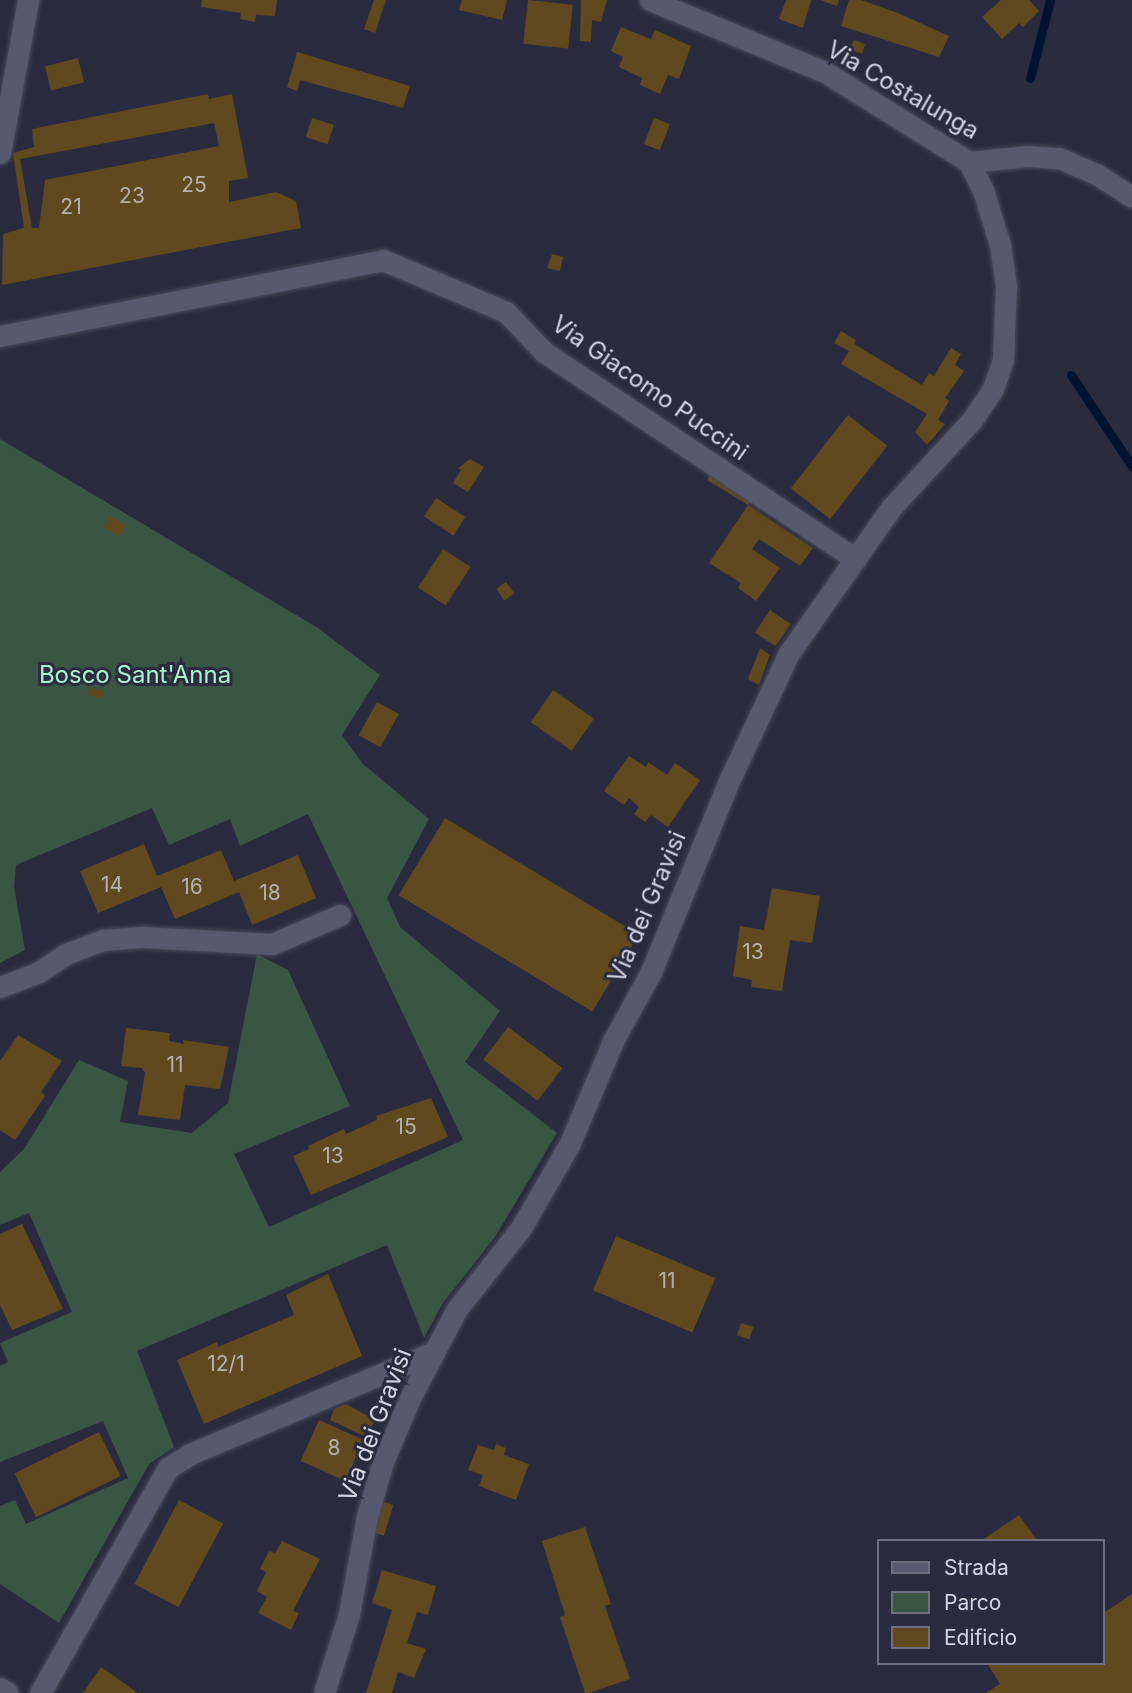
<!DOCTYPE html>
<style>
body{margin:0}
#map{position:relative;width:1132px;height:1693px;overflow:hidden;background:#2a2b3e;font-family:Inter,sans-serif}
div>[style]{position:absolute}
.green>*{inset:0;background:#395645}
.stream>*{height:9px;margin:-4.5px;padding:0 4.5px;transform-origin:4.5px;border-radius:4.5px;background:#001431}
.building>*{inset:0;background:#60491f;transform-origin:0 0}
.roads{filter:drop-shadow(0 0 2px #49495a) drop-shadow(0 0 2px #49495a)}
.minor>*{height:21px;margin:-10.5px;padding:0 10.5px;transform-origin:10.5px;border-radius:10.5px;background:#57596f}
span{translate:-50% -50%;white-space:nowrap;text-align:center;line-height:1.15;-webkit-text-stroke:6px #2a2b3e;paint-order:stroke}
.number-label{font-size:21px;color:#b6b1b0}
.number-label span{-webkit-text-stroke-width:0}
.street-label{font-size:24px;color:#d3d4e1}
.park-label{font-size:24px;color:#a9f4c8}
.legend{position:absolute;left:877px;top:1539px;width:228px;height:126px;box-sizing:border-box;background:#2a2b3e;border:2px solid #6e6f7f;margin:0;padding:9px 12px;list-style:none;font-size:21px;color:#d3d4e1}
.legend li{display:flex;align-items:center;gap:14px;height:35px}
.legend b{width:35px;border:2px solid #6e6f7f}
</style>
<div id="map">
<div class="green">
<i style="clip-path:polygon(0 439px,318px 628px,380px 675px,342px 735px,363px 764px,429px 819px,387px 898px,400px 927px,500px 1011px,465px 1062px,557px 1133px,495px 1237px,443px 1303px,424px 1338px,387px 1245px,137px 1351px,174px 1447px,149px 1464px,59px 1623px,0 1584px,0 1506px,15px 1500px,26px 1524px,128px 1478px,103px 1421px,0 1462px,0 1366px,8px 1362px,0 1343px,72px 1312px,29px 1213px,0 1225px,0 1172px,24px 1149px,79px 1060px,128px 1081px,120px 1122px,192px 1133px,228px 1103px,257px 954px,288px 970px,350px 1106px,234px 1154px,269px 1227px,463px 1140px,308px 814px,240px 846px,230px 819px,169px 845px,152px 808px,16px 865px,14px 887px,25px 950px,0 963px)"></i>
</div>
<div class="stream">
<i style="left:1030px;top:78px;width:81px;rotate:-75.6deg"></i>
<i style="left:1071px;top:375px;width:110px;rotate:56.2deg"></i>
</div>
<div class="building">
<i style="clip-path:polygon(202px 0,277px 0,275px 16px,256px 15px,255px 22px,240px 19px,241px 13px,201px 7px)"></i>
<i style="clip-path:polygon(374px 0,386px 0,375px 33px,364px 29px)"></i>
<i style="clip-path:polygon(462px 0,507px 0,502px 20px,459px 10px)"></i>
<i style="left:528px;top:0;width:45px;height:44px;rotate:6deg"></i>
<i style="clip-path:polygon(581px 0,607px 0,601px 22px,592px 20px,591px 42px,580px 41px)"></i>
<i style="clip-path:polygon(786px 0,811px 0,803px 28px,779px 19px)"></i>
<i style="clip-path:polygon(820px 0,839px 0,837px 6px)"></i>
<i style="clip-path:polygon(849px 0,861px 0,898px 13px,949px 36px,939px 57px,841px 26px)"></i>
<i style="clip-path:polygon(1001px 0,1029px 0,1039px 11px,1023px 27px,1019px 23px,1002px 39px,982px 17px)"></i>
<i style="clip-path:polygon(621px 27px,651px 39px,655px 30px,691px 46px,679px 79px,668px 75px,660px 94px,640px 85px,642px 78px,619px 67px,623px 57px,611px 51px)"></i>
<i style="clip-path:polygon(854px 40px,865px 44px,862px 54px,849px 49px)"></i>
<i style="clip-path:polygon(297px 52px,410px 86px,403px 108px,300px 80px,297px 91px,287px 87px)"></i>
<i style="left:78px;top:58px;width:25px;height:34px;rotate:76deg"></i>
<i style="clip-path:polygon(evenodd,208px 94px,209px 99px,232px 94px,248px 178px,229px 181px,229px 202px,276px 192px,296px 201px,301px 228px,2px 285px,3px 234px,24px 228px,13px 153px,34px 147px,32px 129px,208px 94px,214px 123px,219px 146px,45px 180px,39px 228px,32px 228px,20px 159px,214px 123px)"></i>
<i style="left:312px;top:118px;width:23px;height:20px;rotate:18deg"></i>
<i style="left:654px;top:118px;width:17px;height:28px;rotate:21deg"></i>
<i style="clip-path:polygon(552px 254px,563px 257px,560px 271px,547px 268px)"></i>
<i style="clip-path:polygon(841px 331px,856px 340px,854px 344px,922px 385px,929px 373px,934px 376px,951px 348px,961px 354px,955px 365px,964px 371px,945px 398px,949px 401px,938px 420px,945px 424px,927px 445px,915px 432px,927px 414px,841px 364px,849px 351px,834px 343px)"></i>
<i style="left:848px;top:415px;width:50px;height:93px;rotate:38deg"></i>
<i style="clip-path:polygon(470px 459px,484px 467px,468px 492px,453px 483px,461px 470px,458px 468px)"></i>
<i style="clip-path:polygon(712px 472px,752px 499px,748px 505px,707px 480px)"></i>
<i style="left:436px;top:498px;width:35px;height:22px;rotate:33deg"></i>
<i style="clip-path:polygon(748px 505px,813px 548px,800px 566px,759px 539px,752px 549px,780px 568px,756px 601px,738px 588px,741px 583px,709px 563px)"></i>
<i style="left:111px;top:516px;width:18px;height:13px;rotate:34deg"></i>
<i style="left:443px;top:549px;width:33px;height:46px;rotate:33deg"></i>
<i style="left:506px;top:582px;width:14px;height:12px;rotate:54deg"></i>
<i style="left:770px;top:610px;width:25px;height:27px;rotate:34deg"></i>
<i style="clip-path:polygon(760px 648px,770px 655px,759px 685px,748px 679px)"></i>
<i style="left:90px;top:687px;width:15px;height:8px;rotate:16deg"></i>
<i style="left:553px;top:690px;width:50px;height:39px;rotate:35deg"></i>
<i style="left:377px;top:702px;width:25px;height:38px;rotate:29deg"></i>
<i style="clip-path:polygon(629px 756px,646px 767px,648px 762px,667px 775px,675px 763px,700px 780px,668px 827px,651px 815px,645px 822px,634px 814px,639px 807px,629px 798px,624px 805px,604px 791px)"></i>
<i style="left:445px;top:818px;width:226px;height:90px;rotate:31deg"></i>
<i style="clip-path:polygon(144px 844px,157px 876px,221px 850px,234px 881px,298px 855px,316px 898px,252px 925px,239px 892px,175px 919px,161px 887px,98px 913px,80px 871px)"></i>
<i style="clip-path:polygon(772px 888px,820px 896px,812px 943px,790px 940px,782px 991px,751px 987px,752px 980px,733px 976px,740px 926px,764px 930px)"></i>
<i style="left:508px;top:1027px;width:68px;height:41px;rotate:37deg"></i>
<i style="clip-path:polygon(126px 1028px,170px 1033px,169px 1041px,184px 1044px,183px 1040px,229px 1047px,220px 1089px,185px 1085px,180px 1120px,138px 1115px,145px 1073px,142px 1068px,121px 1066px)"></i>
<i style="clip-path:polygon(18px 1035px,62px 1061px,41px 1092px,45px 1096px,15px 1140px,0 1130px,0 1061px)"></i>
<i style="clip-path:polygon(431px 1098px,448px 1137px,311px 1195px,293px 1156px,309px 1149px,308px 1146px,344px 1129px,346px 1134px,377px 1120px,376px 1116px)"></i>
<i style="clip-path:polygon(22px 1224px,63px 1309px,12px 1330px,0 1305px,0 1234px)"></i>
<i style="left:616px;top:1236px;width:108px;height:59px;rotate:23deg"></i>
<i style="clip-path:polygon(328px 1274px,362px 1356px,204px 1424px,177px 1360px,217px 1342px,218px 1347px,294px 1315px,286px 1295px)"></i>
<i style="left:741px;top:1323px;width:13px;height:13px;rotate:18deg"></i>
<i style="clip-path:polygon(346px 1404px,375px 1420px,366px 1437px,330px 1420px,334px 1409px)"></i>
<i style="left:319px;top:1420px;width:49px;height:45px;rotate:24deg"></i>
<i style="left:99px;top:1432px;width:49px;height:94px;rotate:64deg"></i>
<i style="clip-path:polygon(496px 1444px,506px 1448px,504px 1455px,529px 1464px,516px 1500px,479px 1486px,483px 1475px,468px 1470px,478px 1445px,494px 1450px)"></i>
<i style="left:179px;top:1500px;width:50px;height:95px;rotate:28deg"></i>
<i style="left:380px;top:1501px;width:14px;height:32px;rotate:17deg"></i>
<i style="clip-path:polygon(1019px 1515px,1036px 1539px,981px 1541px)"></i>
<i style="clip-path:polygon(585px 1527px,611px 1604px,605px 1606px,630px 1679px,589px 1693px,585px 1693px,560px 1617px,565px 1615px,542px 1541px)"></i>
<i style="clip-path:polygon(282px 1541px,320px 1559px,293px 1611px,299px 1613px,291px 1630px,258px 1613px,267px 1597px,257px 1591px,266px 1572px,260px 1569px,269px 1551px,275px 1553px)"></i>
<i style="clip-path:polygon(382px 1570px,436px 1586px,428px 1615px,417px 1612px,407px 1643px,426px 1649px,414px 1678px,398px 1672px,392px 1693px,366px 1693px,392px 1610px,372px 1603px)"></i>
<i style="clip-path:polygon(1132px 1594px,1132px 1693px,986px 1693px,1000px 1684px,987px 1663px,1102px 1663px,1102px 1614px)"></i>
<i style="clip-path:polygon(101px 1667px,138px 1693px,83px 1693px)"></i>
</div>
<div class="roads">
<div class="minor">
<i style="left:650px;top:0;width:189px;rotate:22.4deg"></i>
<i style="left:825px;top:72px;width:170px;rotate:32deg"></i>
<i style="left:969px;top:162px;width:59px;rotate:-5.8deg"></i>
<i style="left:1028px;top:156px;width:31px;rotate:4deg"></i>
<i style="left:1059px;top:158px;width:43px;rotate:23.6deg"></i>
<i style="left:1098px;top:175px;width:40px;rotate:32.9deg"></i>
<i style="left:0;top:153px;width:156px;rotate:-79.6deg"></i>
<i style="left:0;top:336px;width:390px;rotate:-11.2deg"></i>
<i style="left:383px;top:260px;width:134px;rotate:22.9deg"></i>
<i style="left:506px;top:312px;width:55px;rotate:46.5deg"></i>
<i style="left:544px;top:352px;width:374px;rotate:33.6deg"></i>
<i style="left:0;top:987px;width:42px;rotate:-21deg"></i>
<i style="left:39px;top:972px;width:32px;rotate:-34deg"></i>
<i style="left:66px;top:954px;width:39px;rotate:-21deg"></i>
<i style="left:102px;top:940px;width:40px;rotate:-4.3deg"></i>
<i style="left:142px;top:937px;width:130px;rotate:3.1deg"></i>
<i style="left:272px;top:944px;width:74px;rotate:-23.1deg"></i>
<i style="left:0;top:1688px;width:9px;rotate:32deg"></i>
<i style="left:40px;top:1693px;width:259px;rotate:-60.4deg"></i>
<i style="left:168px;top:1468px;width:26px;rotate:-32deg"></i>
<i style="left:190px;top:1454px;width:261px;rotate:-22.7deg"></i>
<i style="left:324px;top:1693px;width:83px;rotate:-72.4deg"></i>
<i style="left:349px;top:1614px;width:100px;rotate:-79.6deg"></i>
<i style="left:367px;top:1516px;width:56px;rotate:-73.5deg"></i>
<i style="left:383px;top:1462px;width:69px;rotate:-67.1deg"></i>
<i style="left:410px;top:1398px;width:101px;rotate:-62.2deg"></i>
<i style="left:457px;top:1309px;width:103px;rotate:-51.7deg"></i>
<i style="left:521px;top:1228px;width:98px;rotate:-60deg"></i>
<i style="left:570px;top:1143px;width:111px;rotate:-67.1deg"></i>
<i style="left:613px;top:1041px;width:79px;rotate:-61.2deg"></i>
<i style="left:651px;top:972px;width:204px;rotate:-67.8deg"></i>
<i style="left:728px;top:783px;width:144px;rotate:-64.9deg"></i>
<i style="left:789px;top:653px;width:177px;rotate:-54.9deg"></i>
<i style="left:891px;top:508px;width:120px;rotate:-47.4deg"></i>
<i style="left:972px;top:420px;width:37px;rotate:-56deg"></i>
<i style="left:993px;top:389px;width:31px;rotate:-71deg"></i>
<i style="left:1003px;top:360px;width:74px;rotate:-87.7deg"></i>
<i style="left:1006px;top:286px;width:41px;rotate:-98.3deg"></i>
<i style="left:1000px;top:245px;width:58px;rotate:-107.2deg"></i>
<i style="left:983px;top:190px;width:31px;rotate:-117deg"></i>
</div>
</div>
<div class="number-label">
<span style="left:194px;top:185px">25</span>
<span style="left:132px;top:196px">23</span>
<span style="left:71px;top:207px">21</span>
<span style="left:112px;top:885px">14</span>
<span style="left:192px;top:887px">16</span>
<span style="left:270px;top:893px">18</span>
<span style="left:753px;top:952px">13</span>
<span style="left:175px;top:1065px">11</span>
<span style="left:406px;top:1127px">15</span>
<span style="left:333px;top:1156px">13</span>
<span style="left:667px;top:1281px">11</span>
<span style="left:226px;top:1364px">12/1</span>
<span style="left:334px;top:1448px">8</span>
</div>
<div class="street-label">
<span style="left:903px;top:90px;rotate:30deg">Via Costalunga</span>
<span style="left:650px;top:388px;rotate:35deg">Via Giacomo Puccini</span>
<span style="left:647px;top:907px;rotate:-67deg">Via dei Gravisi</span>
<span style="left:375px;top:1425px;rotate:-69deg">Via dei Gravisi</span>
</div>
<div class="park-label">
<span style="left:135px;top:675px">Bosco Sant'Anna</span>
</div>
<ul class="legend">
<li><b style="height:9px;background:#57596f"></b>Strada</li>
<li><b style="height:19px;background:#395645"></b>Parco</li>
<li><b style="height:19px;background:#60491f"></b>Edificio</li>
</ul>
</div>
